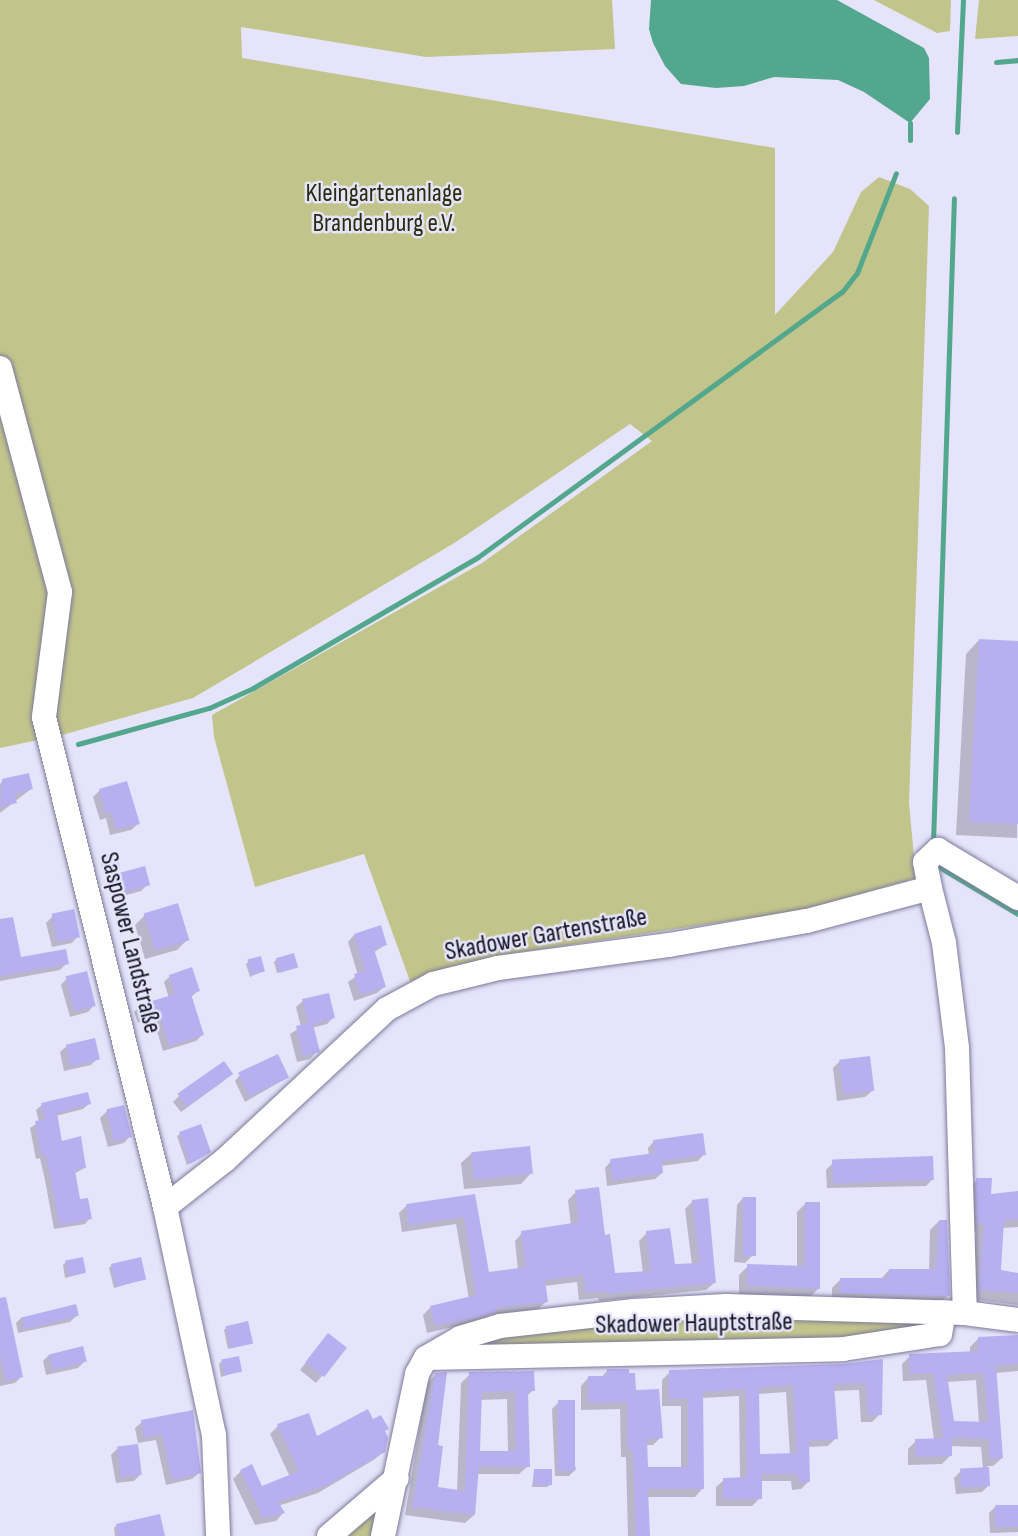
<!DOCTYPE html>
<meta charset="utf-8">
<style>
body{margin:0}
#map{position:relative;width:1018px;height:1536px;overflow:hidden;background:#e6e4fb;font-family:"Sofia Sans Condensed",sans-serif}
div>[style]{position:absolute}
.green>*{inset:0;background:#c2c58b}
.water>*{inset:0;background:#53a78c}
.shadow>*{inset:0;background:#0003}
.stream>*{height:5px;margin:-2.5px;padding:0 2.5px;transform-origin:2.5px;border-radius:2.5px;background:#53a78c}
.building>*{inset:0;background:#b8aff1;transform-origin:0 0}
.roads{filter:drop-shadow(0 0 2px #7d7a9b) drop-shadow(0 0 2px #7d7a9b)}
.minor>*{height:24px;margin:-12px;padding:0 12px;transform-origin:12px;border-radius:12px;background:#fff}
span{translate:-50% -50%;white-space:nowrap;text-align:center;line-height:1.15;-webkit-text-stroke:5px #e6e4fb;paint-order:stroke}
.park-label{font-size:26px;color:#2b2c0c}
.street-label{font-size:26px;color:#14131f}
</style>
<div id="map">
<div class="green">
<i style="clip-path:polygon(0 0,612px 0,615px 49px,426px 57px,241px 27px,242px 58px,775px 148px,775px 315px,833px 252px,861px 192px,879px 177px,910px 189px,929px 206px,909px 803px,916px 878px,810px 909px,494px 956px,411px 984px,364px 854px,255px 887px,214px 737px,212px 715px,482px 563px,652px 441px,630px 424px,456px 542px,193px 698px,62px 735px,0 748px)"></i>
<i style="clip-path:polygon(874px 0,951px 0,950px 31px,937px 33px)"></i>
<i style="clip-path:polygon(979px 0,1018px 0,1018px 36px,975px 39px)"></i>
<i style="clip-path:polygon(735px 1314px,933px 1324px,882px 1336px,467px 1347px,504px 1335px)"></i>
<i style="clip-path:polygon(382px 1502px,374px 1536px,341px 1536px)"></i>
</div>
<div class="water">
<i style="clip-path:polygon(651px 0,837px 0,924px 48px,929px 58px,930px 99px,910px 123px,864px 92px,838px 80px,774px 77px,744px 86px,716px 88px,681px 84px,665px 66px,653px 43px,649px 29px)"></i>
</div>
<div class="shadow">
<i style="clip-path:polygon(979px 640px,1018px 642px,1017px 838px,956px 835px,966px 654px)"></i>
<i style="clip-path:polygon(3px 781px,31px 789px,0 813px,0 784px)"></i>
<i style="clip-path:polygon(100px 790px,138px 824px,131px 830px,110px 835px,106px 818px,100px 820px,93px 797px)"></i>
<i style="clip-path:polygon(104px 860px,118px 867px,103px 873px,101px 863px)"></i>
<i style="clip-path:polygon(121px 875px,148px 884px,141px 891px,119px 897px,114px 881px)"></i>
<i style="clip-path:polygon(145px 915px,187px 940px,177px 950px,145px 959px,135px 925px)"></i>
<i style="clip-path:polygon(53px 916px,78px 936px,72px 943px,52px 947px,46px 923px)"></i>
<i style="clip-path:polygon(0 921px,19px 959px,67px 963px,60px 970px,0 981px)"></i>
<i style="clip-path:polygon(354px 935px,385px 945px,373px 953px,384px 987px,377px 993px,354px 1001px,348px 982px,358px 975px,348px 942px)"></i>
<i style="clip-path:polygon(277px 959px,296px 967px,277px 973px,274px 962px)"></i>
<i style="clip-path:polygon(249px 961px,263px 971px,250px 977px,246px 964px)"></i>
<i style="clip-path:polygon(170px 976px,198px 991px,190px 998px,202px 1035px,196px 1041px,163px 1051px,153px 1018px,138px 1023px,134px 1012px,140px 1006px,169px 998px,164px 982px)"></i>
<i style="clip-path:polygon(67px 978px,94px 1005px,88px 1012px,70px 1017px,61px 985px)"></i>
<i style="clip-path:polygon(303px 1001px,333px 1018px,327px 1024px,312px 1028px,316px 1052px,310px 1059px,297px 1062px,290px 1034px,301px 1027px,296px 1007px)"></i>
<i style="clip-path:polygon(67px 1046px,98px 1058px,91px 1065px,64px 1071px,60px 1052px)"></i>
<i style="clip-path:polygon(840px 1061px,872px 1091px,865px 1097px,837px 1101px,833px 1068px)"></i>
<i style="clip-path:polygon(240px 1075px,287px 1078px,245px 1102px,235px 1081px)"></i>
<i style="clip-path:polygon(225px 1080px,181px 1112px,173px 1102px,179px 1096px)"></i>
<i style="clip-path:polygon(89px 1104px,83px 1109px,56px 1116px,61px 1143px,84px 1168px,74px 1174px,79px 1202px,90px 1218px,85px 1224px,54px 1229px,45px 1180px,40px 1158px,36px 1159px,30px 1128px,39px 1122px,36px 1110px,42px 1105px)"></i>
<i style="clip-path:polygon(107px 1111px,130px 1136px,124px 1143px,108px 1147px,100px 1118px)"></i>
<i style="clip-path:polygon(180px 1134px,206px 1154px,187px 1165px,177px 1136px)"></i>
<i style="clip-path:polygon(654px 1141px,704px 1154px,698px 1161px,661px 1166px,662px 1173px,655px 1179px,607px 1186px,605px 1168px,611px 1161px,649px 1156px,648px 1148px)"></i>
<i style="clip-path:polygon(472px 1153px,531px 1173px,521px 1184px,464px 1189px,461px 1163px)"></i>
<i style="clip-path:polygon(833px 1163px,933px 1179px,926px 1186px,827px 1188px,826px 1170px)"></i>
<i style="clip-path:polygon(977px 1180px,990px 1196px,1018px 1193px,1018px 1227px,1002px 1228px,999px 1272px,1018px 1274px,1018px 1305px,971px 1299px,976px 1232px,969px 1232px,968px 1189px)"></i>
<i style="clip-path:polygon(576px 1192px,604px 1237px,614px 1275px,643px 1273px,639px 1241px,647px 1233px,673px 1266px,692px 1265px,685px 1209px,693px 1201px,714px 1283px,706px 1290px,599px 1301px,598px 1298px,579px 1300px,577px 1282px,544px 1286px,546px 1302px,538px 1309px,490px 1315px,486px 1319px,427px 1333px,423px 1315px,431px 1307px,469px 1299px,456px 1224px,402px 1232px,399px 1213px,407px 1205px,473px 1196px,487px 1274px,518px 1270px,515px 1241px,522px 1233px,571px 1225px,568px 1200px)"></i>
<i style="clip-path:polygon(743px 1198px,752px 1256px,745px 1263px,734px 1262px,737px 1205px)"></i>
<i style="clip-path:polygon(806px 1203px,819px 1288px,810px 1297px,739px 1295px,739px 1275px,748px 1266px,797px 1267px,797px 1212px)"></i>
<i style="clip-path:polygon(939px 1221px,948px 1296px,939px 1304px,832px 1301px,832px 1288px,840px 1280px,881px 1279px,889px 1270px,929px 1271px,930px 1230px)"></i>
<i style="clip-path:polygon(66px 1262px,84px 1273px,65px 1278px,63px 1265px)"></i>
<i style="clip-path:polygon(112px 1265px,145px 1279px,114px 1288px,109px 1268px)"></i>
<i style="clip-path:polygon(77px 1315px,70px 1322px,18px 1333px,16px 1323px,22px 1317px)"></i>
<i style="clip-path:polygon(0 1322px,22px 1376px,15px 1383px,0 1386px)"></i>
<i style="clip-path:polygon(227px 1327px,251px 1342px,228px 1349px,224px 1330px)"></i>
<i style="clip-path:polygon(evenodd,1018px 1337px,1018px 1371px,995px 1373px,1002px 1458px,993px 1466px,987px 1466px,989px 1485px,982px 1492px,956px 1494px,954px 1478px,961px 1471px,983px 1469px,981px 1447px,950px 1446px,950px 1456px,942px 1464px,908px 1465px,908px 1449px,916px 1441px,934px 1440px,926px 1380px,903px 1381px,902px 1364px,910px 1356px,970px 1353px,970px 1347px,978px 1339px,1018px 1337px,976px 1380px,979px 1423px,952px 1423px,946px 1382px,976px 1380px)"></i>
<i style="clip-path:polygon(322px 1342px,345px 1348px,316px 1383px,300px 1370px)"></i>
<i style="clip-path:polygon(49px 1355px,85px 1361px,78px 1368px,46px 1375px,43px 1361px)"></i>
<i style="clip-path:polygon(222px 1361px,240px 1371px,221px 1377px,219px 1364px)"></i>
<i style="clip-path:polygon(evenodd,881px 1361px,880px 1414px,872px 1422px,861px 1422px,859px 1390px,833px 1391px,836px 1438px,828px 1446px,808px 1447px,808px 1482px,801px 1489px,792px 1490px,791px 1481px,760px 1481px,760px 1498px,752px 1506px,716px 1506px,716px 1487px,724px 1480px,740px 1479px,739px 1396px,701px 1398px,702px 1489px,695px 1497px,647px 1497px,648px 1536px,628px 1536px,626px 1457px,621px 1457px,620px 1409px,581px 1410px,581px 1386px,588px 1378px,601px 1378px,607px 1371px,634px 1392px,661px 1437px,653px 1445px,645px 1445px,646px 1469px,681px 1469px,681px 1406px,662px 1406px,662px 1380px,670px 1372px,843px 1366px,881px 1361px,786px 1392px,790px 1455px,759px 1456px,758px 1394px,786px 1392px)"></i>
<i style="clip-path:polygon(evenodd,436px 1374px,436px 1489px,457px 1491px,461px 1383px,470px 1374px,533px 1390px,526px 1397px,528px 1466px,519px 1474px,477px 1474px,474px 1515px,465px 1523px,405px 1515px,427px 1383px,436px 1374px,507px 1399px,508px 1453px,478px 1453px,480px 1400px,507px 1399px)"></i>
<i style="clip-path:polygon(559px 1402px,576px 1469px,569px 1476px,555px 1476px,552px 1409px)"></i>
<i style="clip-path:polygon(192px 1412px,199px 1473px,192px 1479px,166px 1485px,156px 1440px,138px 1443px,135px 1428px,142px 1422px)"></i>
<i style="clip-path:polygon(372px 1421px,383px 1432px,384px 1451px,375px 1459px,318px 1493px,278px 1506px,283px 1513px,276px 1521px,255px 1525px,233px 1479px,241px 1471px,261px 1488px,290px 1477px,270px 1434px,278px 1426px,316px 1439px)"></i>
<i style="clip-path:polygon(118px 1448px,141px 1474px,134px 1481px,116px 1483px,111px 1455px)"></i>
<i style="clip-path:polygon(534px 1471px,550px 1485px,547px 1487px,532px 1487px)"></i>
<i style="clip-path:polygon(996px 1506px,1018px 1506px,1018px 1532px,990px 1533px,989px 1513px)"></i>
<i style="clip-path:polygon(116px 1526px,163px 1536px,115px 1536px,114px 1528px)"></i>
</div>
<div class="stream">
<i style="left:996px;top:62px;width:22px;rotate:-5deg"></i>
<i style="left:957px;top:132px;width:132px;rotate:-87.4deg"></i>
<i style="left:910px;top:140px;width:17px;rotate:-90deg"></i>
<i style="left:78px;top:744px;width:136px;rotate:-15.4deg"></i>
<i style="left:209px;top:708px;width:48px;rotate:-24.4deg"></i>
<i style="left:253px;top:688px;width:260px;rotate:-30.2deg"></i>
<i style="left:478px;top:557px;width:450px;rotate:-36.1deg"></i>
<i style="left:842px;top:292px;width:24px;rotate:-52deg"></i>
<i style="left:857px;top:273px;width:107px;rotate:-68.7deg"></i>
<i style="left:933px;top:843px;width:645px;rotate:-88.14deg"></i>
<i style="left:936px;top:865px;width:96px;rotate:30.9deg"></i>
</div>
<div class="building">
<i style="clip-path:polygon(979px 639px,1018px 641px,1018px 824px,969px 822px)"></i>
<i style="clip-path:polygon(29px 773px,33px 789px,14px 794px,17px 803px,0 807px,2px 779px)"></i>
<i style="clip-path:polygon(127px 781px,140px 824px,116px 829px,112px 813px,106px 814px,99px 789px)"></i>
<i style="left:117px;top:855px;width:13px;height:14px;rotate:77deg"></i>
<i style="left:145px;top:866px;width:20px;height:26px;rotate:75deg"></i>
<i style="left:178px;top:903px;width:39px;height:36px;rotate:73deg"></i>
<i style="left:74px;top:909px;width:29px;height:23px;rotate:78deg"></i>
<i style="clip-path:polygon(13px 917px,21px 957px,66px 949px,69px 964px,0 976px,0 919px)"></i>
<i style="clip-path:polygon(381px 925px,387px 945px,374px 949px,386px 987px,360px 995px,354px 974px,365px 971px,354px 934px)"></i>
<i style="left:294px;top:953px;width:15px;height:19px;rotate:74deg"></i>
<i style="left:261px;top:956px;width:16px;height:14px;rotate:76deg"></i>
<i style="clip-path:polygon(192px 967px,200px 991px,191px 994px,204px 1035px,169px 1046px,159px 1013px,143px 1018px,139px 1005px,175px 994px,169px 975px)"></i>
<i style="left:87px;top:971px;width:36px;height:22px;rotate:76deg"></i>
<i style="clip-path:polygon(329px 993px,335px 1018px,313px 1024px,320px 1052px,303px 1056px,296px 1026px,308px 1023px,302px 999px)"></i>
<i style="left:95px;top:1038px;width:22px;height:30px;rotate:77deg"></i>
<i style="left:278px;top:1054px;width:26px;height:44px;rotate:65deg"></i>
<i style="left:870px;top:1056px;width:35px;height:31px;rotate:83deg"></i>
<i style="left:224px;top:1061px;width:16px;height:57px;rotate:55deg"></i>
<i style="clip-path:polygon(88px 1092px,91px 1104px,57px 1113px,62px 1141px,81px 1136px,86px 1168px,75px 1170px,80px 1199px,88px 1198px,92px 1219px,59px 1225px,50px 1174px,45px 1154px,41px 1155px,35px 1121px,45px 1119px,41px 1103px)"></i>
<i style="left:124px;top:1105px;width:33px;height:18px;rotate:76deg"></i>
<i style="clip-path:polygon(201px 1124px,211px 1152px,190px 1164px,179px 1132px)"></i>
<i style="clip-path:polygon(703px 1133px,706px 1155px,662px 1161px,663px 1173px,613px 1180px,610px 1159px,655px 1153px,653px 1140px)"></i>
<i style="left:530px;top:1146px;width:28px;height:59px;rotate:84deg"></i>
<i style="left:933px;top:1156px;width:24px;height:101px;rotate:88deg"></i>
<i style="clip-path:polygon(976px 1178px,992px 1178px,991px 1194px,1018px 1191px,1018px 1219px,1004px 1221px,1001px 1270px,1018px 1273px,1018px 1293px,979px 1290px,984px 1224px,977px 1224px)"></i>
<i style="clip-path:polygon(599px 1187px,605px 1235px,610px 1234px,615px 1273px,651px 1271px,646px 1231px,670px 1228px,675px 1264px,700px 1263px,692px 1200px,708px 1198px,716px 1283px,606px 1294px,606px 1291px,586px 1293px,584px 1275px,545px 1280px,548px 1302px,495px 1308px,496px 1312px,435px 1326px,430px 1306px,476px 1295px,464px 1217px,409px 1225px,406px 1204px,475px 1194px,489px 1272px,526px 1267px,521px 1231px,579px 1222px,575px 1190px)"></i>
<i style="left:743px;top:1197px;width:13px;height:59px"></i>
<i style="clip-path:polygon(805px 1202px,820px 1202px,820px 1289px,747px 1286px,747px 1264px,805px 1266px)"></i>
<i style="clip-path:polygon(939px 1220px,947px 1220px,950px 1296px,840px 1293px,840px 1278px,888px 1278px,889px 1269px,936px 1269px)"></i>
<i style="left:83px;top:1257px;width:16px;height:18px;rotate:79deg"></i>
<i style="left:141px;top:1257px;width:23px;height:31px;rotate:77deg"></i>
<i style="clip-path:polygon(6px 1297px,23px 1377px,6px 1381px,0 1355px,0 1298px)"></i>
<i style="left:76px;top:1304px;width:12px;height:56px;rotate:76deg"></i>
<i style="left:248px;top:1321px;width:23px;height:23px;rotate:77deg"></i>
<i style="left:328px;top:1333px;width:24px;height:37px;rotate:38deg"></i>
<i style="clip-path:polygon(evenodd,1018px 1335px,1018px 1364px,996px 1366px,1003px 1458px,990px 1459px,989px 1439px,952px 1438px,952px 1456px,916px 1457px,915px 1439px,947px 1438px,943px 1438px,933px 1373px,910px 1374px,909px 1354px,978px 1351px,978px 1337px,1018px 1335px,984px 1373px,988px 1422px,954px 1421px,947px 1375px,984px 1373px)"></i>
<i style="left:83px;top:1346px;width:16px;height:35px;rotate:76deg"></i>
<i style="left:239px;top:1356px;width:16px;height:18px;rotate:79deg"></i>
<i style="clip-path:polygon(evenodd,883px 1359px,882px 1415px,868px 1415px,866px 1383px,834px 1384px,838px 1439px,809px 1441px,810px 1482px,799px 1483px,798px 1474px,762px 1474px,762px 1499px,723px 1499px,723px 1478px,747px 1477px,746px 1389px,703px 1392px,704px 1489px,648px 1489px,650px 1536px,636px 1536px,633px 1450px,628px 1450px,627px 1402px,588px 1403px,588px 1376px,607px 1376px,607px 1369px,629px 1369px,629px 1373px,635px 1373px,636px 1390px,659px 1389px,663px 1438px,647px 1439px,648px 1467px,688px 1467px,688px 1399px,669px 1399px,669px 1370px,843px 1364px,883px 1359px,793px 1385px,797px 1453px,760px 1454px,759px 1388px,793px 1385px)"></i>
<i style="clip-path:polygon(evenodd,534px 1371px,535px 1391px,528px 1391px,530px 1467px,479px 1466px,475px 1515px,412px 1507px,435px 1373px,447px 1372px,438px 1445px,443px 1446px,438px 1487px,465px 1491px,469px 1372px,534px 1371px,515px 1391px,516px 1451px,480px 1451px,482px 1392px,515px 1391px)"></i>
<i style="left:558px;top:1400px;width:17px;height:71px"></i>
<i style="clip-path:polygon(368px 1409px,373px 1419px,381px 1415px,389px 1429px,385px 1431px,388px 1438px,385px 1452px,327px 1485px,278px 1502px,285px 1513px,263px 1518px,240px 1470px,252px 1464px,262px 1486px,299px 1471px,277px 1424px,309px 1413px,317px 1436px)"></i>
<i style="clip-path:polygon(193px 1410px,201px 1473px,172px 1480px,162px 1434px,144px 1438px,141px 1420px)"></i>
<i style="left:138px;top:1444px;width:31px;height:21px;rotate:83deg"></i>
<i style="left:989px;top:1467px;width:19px;height:29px;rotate:87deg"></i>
<i style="left:534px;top:1469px;width:18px;height:16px"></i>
<i style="left:995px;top:1505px;width:23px;height:22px"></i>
<i style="clip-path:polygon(160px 1514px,165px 1536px,118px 1536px,116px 1524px)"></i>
</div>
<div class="roads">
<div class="minor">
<i style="left:0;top:368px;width:232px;rotate:75deg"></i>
<i style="left:60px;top:592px;width:126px;rotate:97.3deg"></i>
<i style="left:44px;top:717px;width:505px;rotate:76.13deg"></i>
<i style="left:165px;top:1207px;width:233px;rotate:77.9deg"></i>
<i style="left:214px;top:1435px;width:101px;rotate:87.7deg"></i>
<i style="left:930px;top:888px;width:26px;rotate:-101deg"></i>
<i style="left:925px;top:862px;width:18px;rotate:-43deg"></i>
<i style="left:938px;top:850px;width:93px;rotate:31deg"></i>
<i style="left:165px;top:1207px;width:76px;rotate:-38.1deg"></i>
<i style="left:225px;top:1160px;width:221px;rotate:-43deg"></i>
<i style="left:387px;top:1009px;width:52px;rotate:-28.5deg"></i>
<i style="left:433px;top:984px;width:67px;rotate:-13.8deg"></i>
<i style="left:498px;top:968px;width:173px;rotate:-7.7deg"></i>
<i style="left:669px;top:945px;width:140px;rotate:-9.9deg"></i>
<i style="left:807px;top:921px;width:127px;rotate:-15deg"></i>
<i style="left:930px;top:888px;width:57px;rotate:75.7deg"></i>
<i style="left:944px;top:943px;width:106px;rotate:82.9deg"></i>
<i style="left:957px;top:1048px;width:265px;rotate:88.3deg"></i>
<i style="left:426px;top:1358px;width:417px;rotate:-1.2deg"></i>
<i style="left:843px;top:1349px;width:98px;rotate:-8.8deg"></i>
<i style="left:940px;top:1334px;width:22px;rotate:-80deg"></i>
<i style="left:329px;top:1536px;width:89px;rotate:-40.5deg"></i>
<i style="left:383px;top:1536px;width:166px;rotate:-78.1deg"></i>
<i style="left:417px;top:1374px;width:18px;rotate:-61deg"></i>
<i style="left:426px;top:1358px;width:39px;rotate:-30deg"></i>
<i style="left:460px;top:1338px;width:42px;rotate:-16.7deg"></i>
<i style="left:500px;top:1326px;width:135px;rotate:-6.4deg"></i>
<i style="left:634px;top:1311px;width:92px;rotate:-3.1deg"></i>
<i style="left:726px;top:1306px;width:239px;rotate:1.7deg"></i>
<i style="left:965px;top:1313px;width:53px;rotate:7.5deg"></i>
</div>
</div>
<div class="park-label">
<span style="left:384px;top:209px">Kleingartenanlage<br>Brandenburg e.V.</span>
</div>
<div class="street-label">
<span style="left:546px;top:935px;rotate:-10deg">Skadower Gartenstraße</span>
<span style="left:130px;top:943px;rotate:76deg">Saspower Landstraße</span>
<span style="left:694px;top:1324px;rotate:-1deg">Skadower Hauptstraße</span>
</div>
</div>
